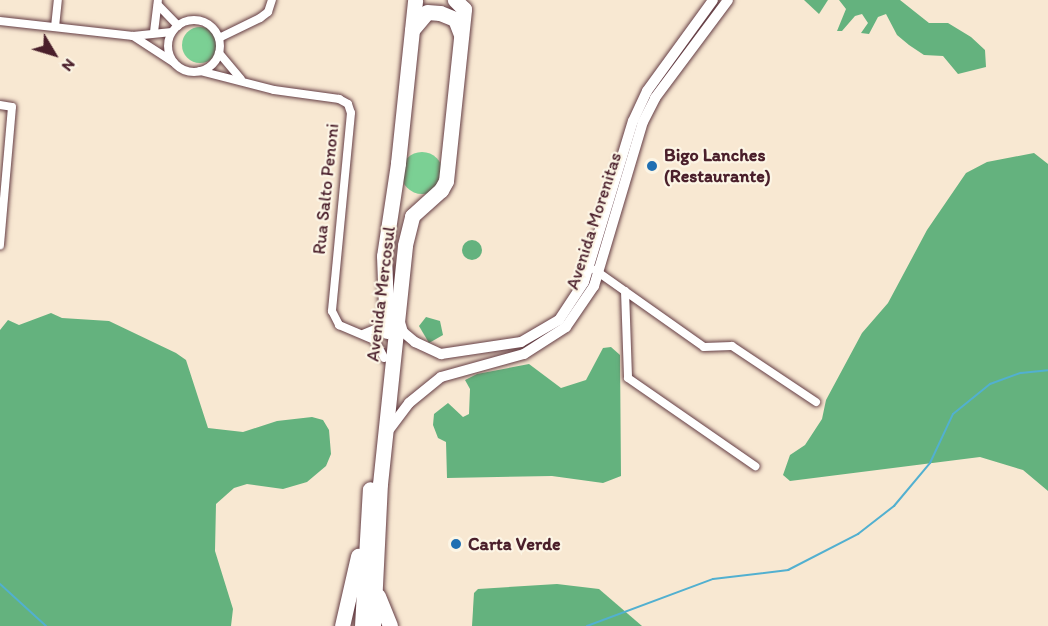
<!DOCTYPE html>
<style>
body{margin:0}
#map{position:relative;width:1048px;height:626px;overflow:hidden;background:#f8e8d2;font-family:Itim,sans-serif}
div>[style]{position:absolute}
.green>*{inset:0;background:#7bd094}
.round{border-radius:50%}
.forest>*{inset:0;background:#64b27e}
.stream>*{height:2px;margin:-1px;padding:0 1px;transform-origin:1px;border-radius:1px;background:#52b0d0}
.roads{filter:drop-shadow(0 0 2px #643d44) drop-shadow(0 0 2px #643d44)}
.street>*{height:8px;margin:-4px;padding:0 4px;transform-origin:4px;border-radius:4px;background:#fff}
.street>.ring{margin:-4px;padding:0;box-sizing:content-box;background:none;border:8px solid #fff;border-radius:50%}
.secondary>*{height:10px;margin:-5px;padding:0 5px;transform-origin:5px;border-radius:5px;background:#fff}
.highway>*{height:15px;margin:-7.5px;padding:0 7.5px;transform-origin:7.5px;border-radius:7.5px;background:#fff}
.dots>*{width:16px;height:16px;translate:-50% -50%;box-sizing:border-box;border:3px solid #fcf5e5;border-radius:50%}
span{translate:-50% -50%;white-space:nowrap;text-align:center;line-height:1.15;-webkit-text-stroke:4.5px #fcf5e5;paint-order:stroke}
.poi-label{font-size:18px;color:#4a1f2b;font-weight:700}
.left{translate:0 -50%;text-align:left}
.street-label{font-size:18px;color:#4a1f2b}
.north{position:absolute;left:24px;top:24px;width:60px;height:60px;-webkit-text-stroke:4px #fcf5e5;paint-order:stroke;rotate:128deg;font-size:16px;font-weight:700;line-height:24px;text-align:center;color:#4a1f2b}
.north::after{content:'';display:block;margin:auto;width:21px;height:27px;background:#4a1f2b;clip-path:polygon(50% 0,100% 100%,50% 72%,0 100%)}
</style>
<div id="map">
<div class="green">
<i class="round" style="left:182px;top:27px;width:36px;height:36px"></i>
<i class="round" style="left:401px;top:152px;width:42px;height:42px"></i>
</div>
<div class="forest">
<i style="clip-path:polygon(804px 0,828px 0,819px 14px)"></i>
<i style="clip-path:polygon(839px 0,900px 0,929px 23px,948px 23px,971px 37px,985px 50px,986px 67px,958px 74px,943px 56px,924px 55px,909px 45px,897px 35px,886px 14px,878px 17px,869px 34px,861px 33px,868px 23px,862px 14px,855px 16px,842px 31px,837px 31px,846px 9px)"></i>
<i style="clip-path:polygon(1034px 153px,1048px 164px,1048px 491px,1023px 470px,980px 457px,790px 481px,783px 475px,790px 455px,805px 445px,822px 419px,826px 400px,862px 333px,888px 303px,927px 230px,966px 173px,987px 162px)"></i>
<i class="round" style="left:462px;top:240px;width:20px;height:20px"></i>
<i style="clip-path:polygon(51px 313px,62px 318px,109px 321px,176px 353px,186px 360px,208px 428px,243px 432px,277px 421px,312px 417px,323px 420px,329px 430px,331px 454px,326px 466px,307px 482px,283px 489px,247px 484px,234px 488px,216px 504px,215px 551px,233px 609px,231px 626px,0 626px,0 330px,8px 320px,19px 325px)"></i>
<i style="clip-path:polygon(426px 317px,440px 321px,443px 335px,429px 343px,419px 326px)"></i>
<i style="clip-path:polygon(611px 347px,620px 355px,621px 476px,603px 483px,552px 476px,447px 478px,446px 442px,438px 438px,433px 425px,434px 414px,448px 403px,463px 417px,469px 414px,470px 389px,465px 380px,477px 374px,529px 364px,561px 388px,586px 380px,603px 348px)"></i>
<i style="clip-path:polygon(557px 584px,599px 589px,642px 626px,472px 626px,474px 593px,478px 589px)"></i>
</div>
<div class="stream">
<i style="left:0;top:584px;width:62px;rotate:42.4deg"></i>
<i style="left:587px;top:626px;width:134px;rotate:-20.5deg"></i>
<i style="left:713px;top:579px;width:76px;rotate:-6.8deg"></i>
<i style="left:788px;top:570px;width:79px;rotate:-27.2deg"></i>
<i style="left:858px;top:534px;width:46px;rotate:-37.9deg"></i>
<i style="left:894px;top:506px;width:56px;rotate:-50.1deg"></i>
<i style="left:930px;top:463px;width:54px;rotate:-64.9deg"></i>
<i style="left:953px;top:414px;width:48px;rotate:-39deg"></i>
<i style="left:990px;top:384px;width:33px;rotate:-20deg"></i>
<i style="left:1021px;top:373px;width:27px;rotate:-6deg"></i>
</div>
<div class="roads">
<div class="street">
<i style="left:158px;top:5px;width:29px;rotate:46deg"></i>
<i class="ring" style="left:168px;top:20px;width:44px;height:44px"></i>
<i style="left:0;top:21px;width:134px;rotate:6.4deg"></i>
<i style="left:133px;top:36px;width:39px;rotate:-6deg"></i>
<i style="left:55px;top:27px;width:27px;rotate:-84deg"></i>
<i style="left:154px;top:32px;width:32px;rotate:-83deg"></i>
<i style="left:133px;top:36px;width:48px;rotate:33deg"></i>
<i style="left:219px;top:38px;width:46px;rotate:-26deg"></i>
<i style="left:260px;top:18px;width:10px;rotate:-37deg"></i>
<i style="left:268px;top:12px;width:13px;rotate:-72deg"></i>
<i style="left:219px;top:53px;width:34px;rotate:50deg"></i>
<i style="left:200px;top:71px;width:76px;rotate:14.4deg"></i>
<i style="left:274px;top:90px;width:66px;rotate:7.9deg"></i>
<i style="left:339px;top:99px;width:10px;rotate:29deg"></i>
<i style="left:348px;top:104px;width:9px;rotate:72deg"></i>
<i style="left:351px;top:113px;width:199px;rotate:95.5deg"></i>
<i style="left:332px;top:311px;width:16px;rotate:63deg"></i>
<i style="left:339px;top:325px;width:39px;rotate:23deg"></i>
<i style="left:375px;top:340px;width:20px;rotate:63deg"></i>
<i style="left:0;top:105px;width:12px;rotate:9deg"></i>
<i style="left:12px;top:107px;width:139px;rotate:95deg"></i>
<i style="left:595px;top:270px;width:133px;rotate:35.2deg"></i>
<i style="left:704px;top:347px;width:28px;rotate:-2deg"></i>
<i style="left:732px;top:346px;width:101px;rotate:33.7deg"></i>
<i style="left:625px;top:291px;width:87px;rotate:88deg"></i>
<i style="left:628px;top:378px;width:155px;rotate:34.7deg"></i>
<i style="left:363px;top:334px;width:15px;rotate:-23deg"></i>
<i style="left:377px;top:328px;width:14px;rotate:-54deg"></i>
</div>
<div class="secondary">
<i style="left:399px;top:319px;width:14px;rotate:73deg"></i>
<i style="left:403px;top:332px;width:16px;rotate:40deg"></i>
<i style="left:415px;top:342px;width:29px;rotate:25deg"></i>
<i style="left:441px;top:354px;width:81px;rotate:-8.5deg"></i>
<i style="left:521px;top:342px;width:44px;rotate:-30.1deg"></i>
<i style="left:559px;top:320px;width:45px;rotate:-56.7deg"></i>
<i style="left:584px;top:282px;width:168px;rotate:-73.1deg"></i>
<i style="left:633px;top:121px;width:33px;rotate:-65deg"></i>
<i style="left:647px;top:91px;width:112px;rotate:-54deg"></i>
<i style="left:388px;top:431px;width:35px;rotate:-53deg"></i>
<i style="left:409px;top:403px;width:41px;rotate:-39.1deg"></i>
<i style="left:441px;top:377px;width:86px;rotate:-15.5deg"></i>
<i style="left:524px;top:354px;width:50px;rotate:-32.7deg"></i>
<i style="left:566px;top:327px;width:50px;rotate:-55.7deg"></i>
<i style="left:594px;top:286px;width:171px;rotate:-73.4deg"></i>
<i style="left:643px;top:122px;width:27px;rotate:-63deg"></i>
<i style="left:655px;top:98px;width:122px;rotate:-53.3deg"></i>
</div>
<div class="highway">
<i style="left:412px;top:30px;width:23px;rotate:-50deg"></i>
<i style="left:427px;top:12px;width:13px;rotate:4deg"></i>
<i style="left:440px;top:13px;width:16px;rotate:22deg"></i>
<i style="left:455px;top:19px;width:17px;rotate:69deg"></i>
<i style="left:387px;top:331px;width:75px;rotate:-92.3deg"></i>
<i style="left:384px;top:256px;width:94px;rotate:-81.4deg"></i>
<i style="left:398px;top:163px;width:164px;rotate:-84deg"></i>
<i style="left:378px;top:596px;width:32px;rotate:68deg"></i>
<i style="left:342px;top:626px;width:72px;rotate:-77.1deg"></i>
<i style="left:362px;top:626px;width:137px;rotate:-86.7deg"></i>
<i style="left:373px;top:626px;width:142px;rotate:-87.2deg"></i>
<i style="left:380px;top:484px;width:240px;rotate:-84deg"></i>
<i style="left:405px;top:245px;width:30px;rotate:-76deg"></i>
<i style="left:412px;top:216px;width:39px;rotate:-42deg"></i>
<i style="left:441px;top:190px;width:10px;rotate:-61deg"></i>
<i style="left:446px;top:181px;width:173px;rotate:-84deg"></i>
<i style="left:464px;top:9px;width:13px;rotate:-135deg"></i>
</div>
</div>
<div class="dots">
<i style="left:652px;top:166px;background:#1f6fb2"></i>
<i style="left:456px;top:544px;background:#1f6fb2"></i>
</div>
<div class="poi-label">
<span class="left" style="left:664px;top:166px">Bigo Lanches<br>(Restaurante)</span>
<span class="left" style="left:468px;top:544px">Carta Verde</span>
</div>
<div class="street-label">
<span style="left:326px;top:189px;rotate:-84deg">Rua Salto Penoni</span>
<span style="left:594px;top:221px;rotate:-72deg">Avenida Morenitas</span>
<span style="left:381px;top:294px;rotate:-83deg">Avenida Mercosul</span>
</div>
<div class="north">N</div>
</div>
